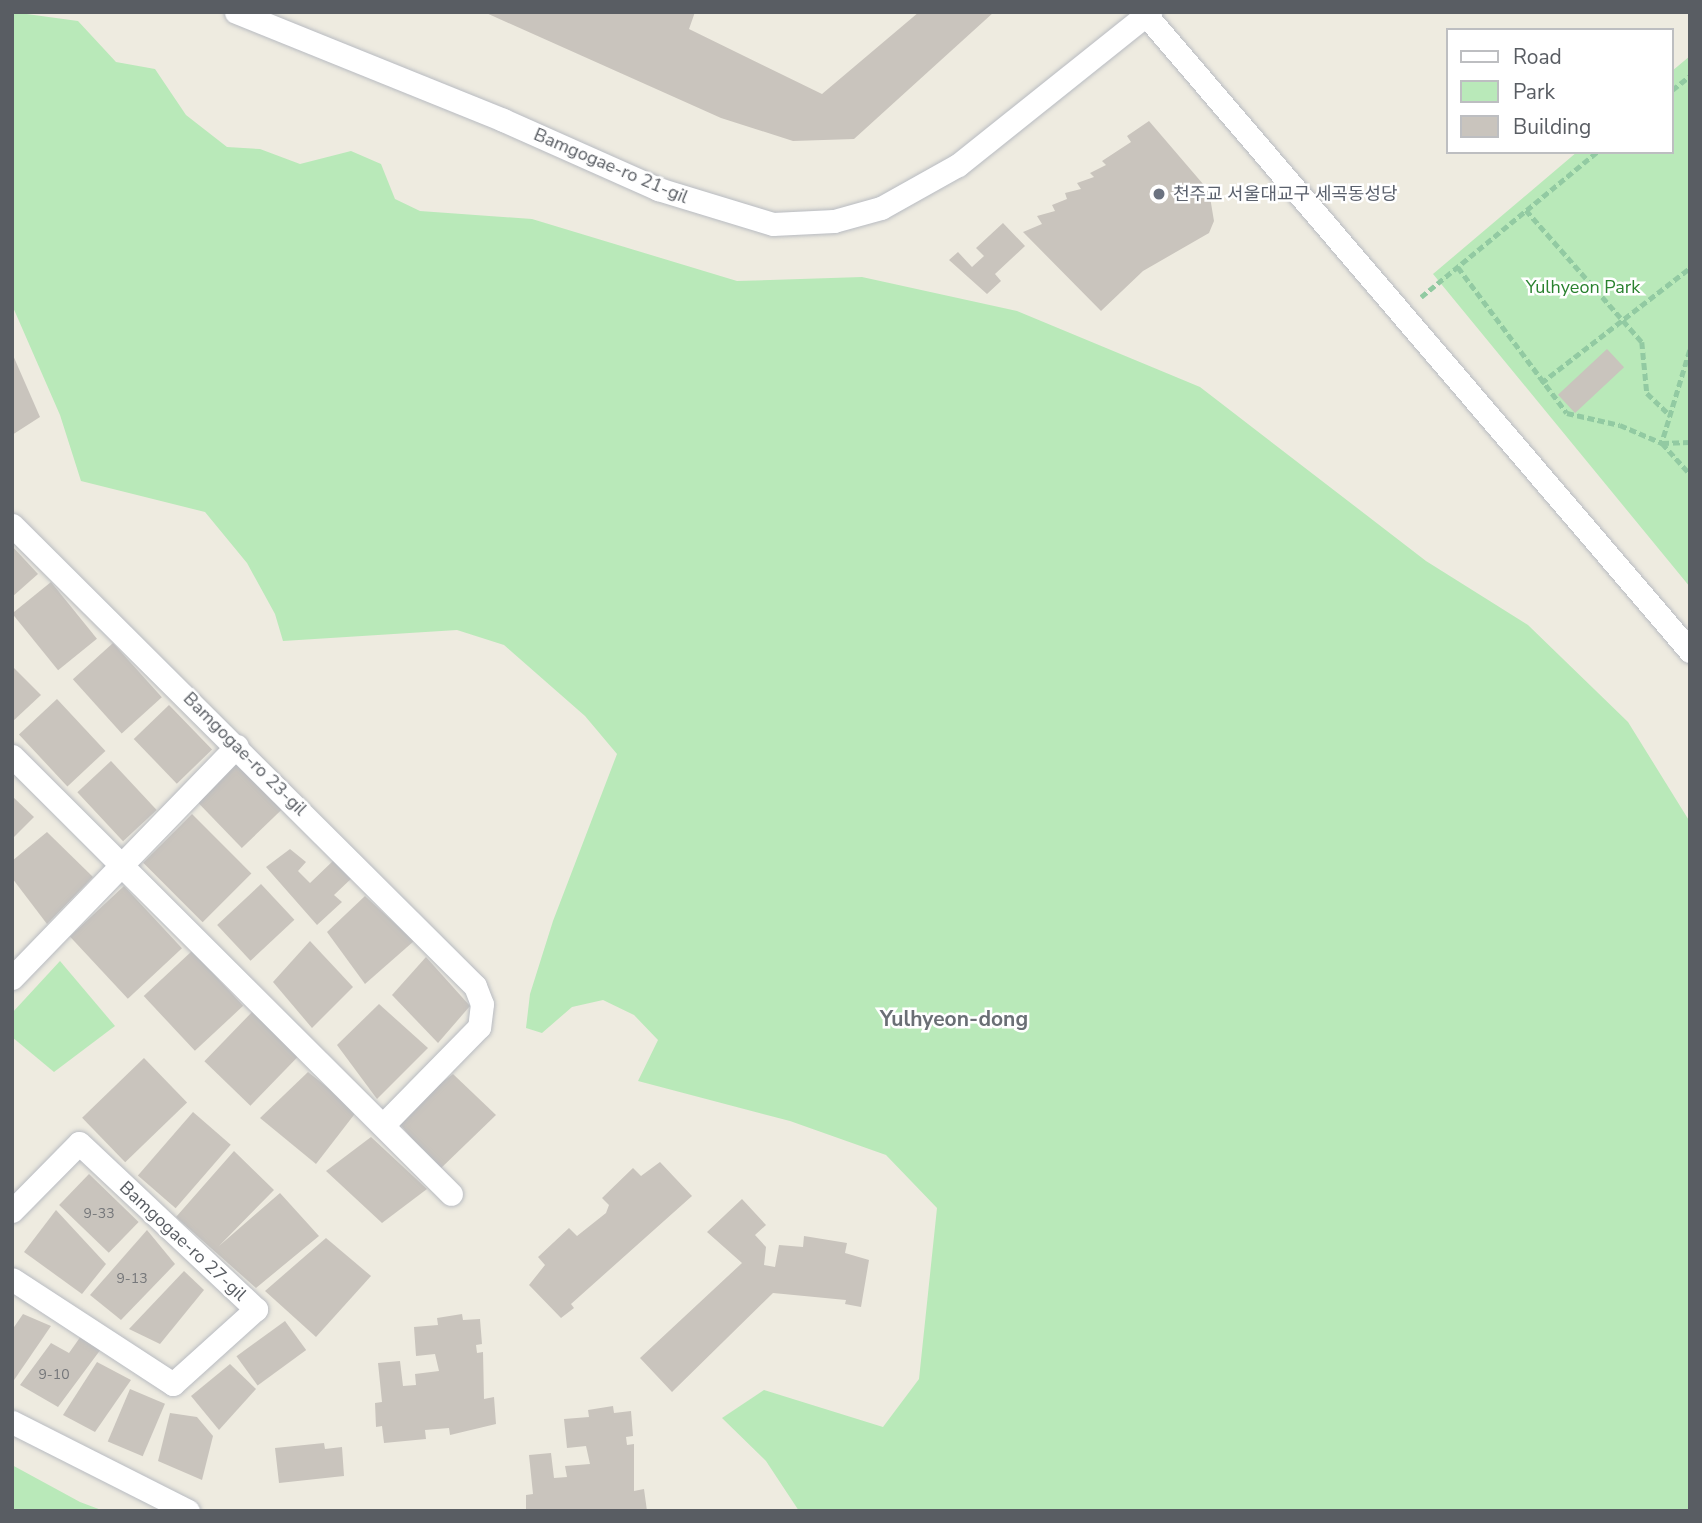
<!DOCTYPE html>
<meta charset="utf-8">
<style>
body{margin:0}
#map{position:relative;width:1702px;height:1523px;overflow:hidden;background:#eeebe0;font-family:"Nunito Sans","Noto Sans KR",sans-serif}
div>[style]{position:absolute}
.green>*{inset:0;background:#b9e9b9}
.building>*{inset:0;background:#c9c4bd;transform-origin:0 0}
.path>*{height:4.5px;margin-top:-2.25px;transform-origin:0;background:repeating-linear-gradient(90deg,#92caa2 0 7px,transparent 0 10.5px)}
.roads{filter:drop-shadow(0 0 2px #b8bbc1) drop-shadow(0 0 2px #b8bbc1)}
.minor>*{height:23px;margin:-11.5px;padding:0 11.5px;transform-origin:11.5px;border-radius:11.5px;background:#fff}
.dots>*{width:19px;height:19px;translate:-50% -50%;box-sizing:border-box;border:4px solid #fff;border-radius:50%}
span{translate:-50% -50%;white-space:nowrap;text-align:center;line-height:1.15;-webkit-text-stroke:5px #fff;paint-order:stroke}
.number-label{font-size:14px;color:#75777a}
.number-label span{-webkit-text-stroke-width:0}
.street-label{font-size:18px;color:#595d63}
.worship-label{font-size:18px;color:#5b616d}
.left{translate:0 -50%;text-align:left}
.park-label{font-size:18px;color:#2a822f}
.quarter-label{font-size:21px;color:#6a6f75;font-weight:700}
.frame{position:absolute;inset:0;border:14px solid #595d63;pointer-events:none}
.legend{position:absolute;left:1446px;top:28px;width:228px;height:126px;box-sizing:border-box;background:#fff;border:2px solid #bdbec1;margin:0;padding:9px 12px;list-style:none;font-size:21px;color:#595d63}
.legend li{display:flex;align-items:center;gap:14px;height:35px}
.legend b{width:35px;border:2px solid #bdbec1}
</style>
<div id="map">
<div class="green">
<i style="clip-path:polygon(12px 12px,78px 21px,116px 62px,155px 69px,186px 115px,227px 147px,260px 149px,300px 164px,351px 151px,381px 164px,395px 199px,420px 211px,532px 219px,737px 281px,862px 277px,1017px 311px,1200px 387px,1426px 561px,1528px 625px,1628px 722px,1690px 822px,1690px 1511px,799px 1511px,766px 1461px,722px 1418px,764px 1390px,883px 1427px,919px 1379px,937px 1208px,886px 1155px,790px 1121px,638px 1081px,658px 1040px,634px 1015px,603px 1000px,572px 1007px,542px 1033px,526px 1028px,530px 994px,553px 921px,617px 754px,585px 716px,504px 645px,457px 630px,283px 641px,275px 614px,247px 563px,205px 512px,81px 481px,60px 415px,12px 305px)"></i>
<i style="clip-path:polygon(1690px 56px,1690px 587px,1433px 274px,1577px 152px,1672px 152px,1672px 71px)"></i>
<i style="clip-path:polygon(60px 961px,115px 1026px,54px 1072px,12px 1037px,12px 1013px)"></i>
<i style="clip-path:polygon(12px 1465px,80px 1502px,104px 1511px,12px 1511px)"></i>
</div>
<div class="building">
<i style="clip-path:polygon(484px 12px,695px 12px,689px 29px,822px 94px,919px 12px,994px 12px,854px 139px,793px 141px,721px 118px)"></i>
<i style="clip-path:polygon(1149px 121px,1209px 191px,1214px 221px,1209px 233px,1143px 271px,1101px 311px,1023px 232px,1042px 224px,1037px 216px,1055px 211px,1052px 205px,1067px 199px,1065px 193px,1081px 189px,1077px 183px,1094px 177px,1090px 173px,1106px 165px,1102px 161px,1131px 142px,1127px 136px)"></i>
<i style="clip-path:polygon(1003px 223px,1025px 246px,995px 274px,1001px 281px,987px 294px,949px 260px,958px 252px,972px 267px,984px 256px,976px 248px)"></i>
<i style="left:1607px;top:349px;width:25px;height:67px;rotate:47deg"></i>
<i style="clip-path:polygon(12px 353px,40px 417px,12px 435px)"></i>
<i style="clip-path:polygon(12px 546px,38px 574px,12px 597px)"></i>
<i style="left:51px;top:582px;width:73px;height:50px;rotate:51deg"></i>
<i style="left:113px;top:643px;width:73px;height:54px;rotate:48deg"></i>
<i style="clip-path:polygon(12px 666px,41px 695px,12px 722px)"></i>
<i style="left:57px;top:699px;width:71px;height:52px;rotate:47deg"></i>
<i style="left:169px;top:705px;width:62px;height:49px;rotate:46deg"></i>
<i style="left:111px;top:761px;width:67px;height:46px;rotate:47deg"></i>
<i style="left:237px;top:761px;width:66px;height:57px;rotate:46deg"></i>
<i style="clip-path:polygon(12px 796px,34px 817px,12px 839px)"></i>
<i style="left:192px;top:814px;width:84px;height:69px;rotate:45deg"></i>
<i style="clip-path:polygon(47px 832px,93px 877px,47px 924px,12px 878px,12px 861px)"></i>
<i style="clip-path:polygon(290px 849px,306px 862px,298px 871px,310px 883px,335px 859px,354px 876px,334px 895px,342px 902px,317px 925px,266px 867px)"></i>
<i style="left:261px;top:884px;width:49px;height:60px;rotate:47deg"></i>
<i style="left:124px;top:886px;width:85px;height:74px;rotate:47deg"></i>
<i style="clip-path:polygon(365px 896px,414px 941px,365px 984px,327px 932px)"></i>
<i style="clip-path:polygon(310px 941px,353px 987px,312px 1028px,273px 982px)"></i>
<i style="left:192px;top:951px;width:75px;height:66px;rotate:47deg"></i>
<i style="clip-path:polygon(426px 957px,470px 1006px,438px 1043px,392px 995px)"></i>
<i style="clip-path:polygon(379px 1004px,428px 1048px,377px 1099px,337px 1045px)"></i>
<i style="left:253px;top:1011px;width:64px;height:70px;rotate:44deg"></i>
<i style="left:144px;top:1058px;width:62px;height:86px;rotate:46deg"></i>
<i style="clip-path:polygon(308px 1072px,357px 1111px,316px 1164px,260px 1118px)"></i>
<i style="clip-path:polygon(453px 1074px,496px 1115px,438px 1171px,395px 1118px)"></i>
<i style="left:193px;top:1112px;width:50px;height:84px;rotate:41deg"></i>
<i style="clip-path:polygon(371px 1137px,427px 1189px,382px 1223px,326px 1171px)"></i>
<i style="clip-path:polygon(234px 1151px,274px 1190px,219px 1246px,280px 1193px,319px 1236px,256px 1288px,176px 1217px)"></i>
<i style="clip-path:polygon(660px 1162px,692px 1196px,571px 1304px,574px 1308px,561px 1318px,529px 1285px,545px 1265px,538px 1257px,569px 1228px,577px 1236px,606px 1213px,609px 1205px,602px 1198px,633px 1168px,641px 1176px)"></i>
<i style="left:89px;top:1174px;width:69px;height:43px;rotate:44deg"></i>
<i style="clip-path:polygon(742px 1199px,766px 1225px,755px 1235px,766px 1247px,764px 1265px,775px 1267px,779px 1245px,803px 1247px,804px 1236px,847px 1243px,845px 1253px,869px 1260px,861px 1307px,845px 1304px,846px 1300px,773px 1293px,672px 1392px,640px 1358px,742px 1263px,707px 1232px)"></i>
<i style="clip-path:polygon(56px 1210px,106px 1264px,82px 1294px,24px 1252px)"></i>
<i style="clip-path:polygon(147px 1230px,175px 1264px,121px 1320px,90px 1295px)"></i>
<i style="clip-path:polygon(326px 1238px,371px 1276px,316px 1337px,265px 1291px)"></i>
<i style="clip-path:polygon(184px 1271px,204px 1290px,160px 1344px,129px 1329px)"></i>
<i style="clip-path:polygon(23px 1314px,51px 1326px,12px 1383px,12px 1330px)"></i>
<i style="clip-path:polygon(462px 1314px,463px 1320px,480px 1319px,482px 1344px,476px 1345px,477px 1353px,483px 1352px,484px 1399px,494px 1397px,496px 1424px,450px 1435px,449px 1428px,425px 1430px,426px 1439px,384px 1443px,382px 1426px,376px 1427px,375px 1403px,382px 1402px,378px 1363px,400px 1361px,403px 1386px,416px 1385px,415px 1374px,439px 1371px,435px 1354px,416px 1356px,414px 1327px,438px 1325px,437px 1318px)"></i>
<i style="left:285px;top:1321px;width:36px;height:60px;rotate:54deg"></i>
<i style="clip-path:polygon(81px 1336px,101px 1349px,58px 1407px,20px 1385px,51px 1343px,69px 1353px)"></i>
<i style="clip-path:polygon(97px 1362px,131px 1380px,95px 1432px,63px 1415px)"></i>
<i style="clip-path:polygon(230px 1364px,256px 1389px,219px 1430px,191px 1396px)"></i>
<i style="left:130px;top:1389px;width:38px;height:57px;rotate:23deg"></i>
<i style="clip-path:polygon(613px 1406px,614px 1413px,631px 1411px,633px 1436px,626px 1437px,627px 1445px,634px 1444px,634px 1491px,644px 1489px,647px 1511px,526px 1511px,526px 1495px,533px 1494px,529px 1455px,551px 1453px,554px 1478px,567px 1477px,565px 1466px,590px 1464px,586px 1446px,567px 1448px,564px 1419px,589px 1417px,588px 1410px)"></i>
<i style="clip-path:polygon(170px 1413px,197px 1417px,213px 1436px,202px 1480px,158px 1461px)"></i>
<i style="clip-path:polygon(324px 1443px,325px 1449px,342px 1447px,344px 1476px,279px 1483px,275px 1448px)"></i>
</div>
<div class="path">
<i style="left:1672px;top:90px;width:23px;rotate:-38deg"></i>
<i style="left:1526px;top:210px;width:176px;rotate:48.7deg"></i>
<i style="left:1642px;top:342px;width:51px;rotate:84.4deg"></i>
<i style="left:1647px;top:393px;width:33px;rotate:44deg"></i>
<i style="left:1458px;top:267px;width:182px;rotate:53.3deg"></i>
<i style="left:1567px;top:413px;width:54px;rotate:12.8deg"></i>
<i style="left:1620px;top:425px;width:46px;rotate:23.2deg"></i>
<i style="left:1662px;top:443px;width:42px;rotate:47.9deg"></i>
<i style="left:1421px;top:297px;width:228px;rotate:-39.5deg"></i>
<i style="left:1690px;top:350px;width:97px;rotate:106.8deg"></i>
<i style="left:1662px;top:443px;width:28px;rotate:-2deg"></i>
<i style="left:1541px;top:383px;width:188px;rotate:-37.7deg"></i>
</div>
<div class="roads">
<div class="minor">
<i style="left:236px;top:12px;width:288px;rotate:22deg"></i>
<i style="left:503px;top:120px;width:170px;rotate:24deg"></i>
<i style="left:658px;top:189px;width:120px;rotate:16.9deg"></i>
<i style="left:773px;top:224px;width:61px;rotate:-2.8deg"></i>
<i style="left:834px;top:221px;width:49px;rotate:-15.5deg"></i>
<i style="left:881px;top:208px;width:88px;rotate:-29.2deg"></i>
<i style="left:958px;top:165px;width:246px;rotate:-38.6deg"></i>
<i style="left:1146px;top:15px;width:837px;rotate:49.46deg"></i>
<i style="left:12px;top:525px;width:653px;rotate:44.88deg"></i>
<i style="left:475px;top:986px;width:19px;rotate:69deg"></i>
<i style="left:482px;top:1004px;width:23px;rotate:97deg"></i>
<i style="left:479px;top:1027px;width:136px;rotate:134.4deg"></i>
<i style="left:12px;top:756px;width:620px;rotate:44.93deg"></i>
<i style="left:12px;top:978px;width:323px;rotate:-45.9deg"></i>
<i style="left:12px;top:1211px;width:95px;rotate:-45.4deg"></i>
<i style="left:79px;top:1143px;width:243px;rotate:43.2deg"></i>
<i style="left:256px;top:1309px;width:112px;rotate:137.9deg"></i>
<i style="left:173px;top:1384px;width:192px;rotate:-146.9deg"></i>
<i style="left:12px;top:1422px;width:197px;rotate:26.8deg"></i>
</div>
</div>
<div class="dots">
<i style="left:1159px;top:194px;background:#6b7280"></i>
</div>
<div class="number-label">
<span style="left:99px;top:1214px">9-33</span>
<span style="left:132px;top:1279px">9-13</span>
<span style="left:54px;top:1375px">9-10</span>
</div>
<div class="street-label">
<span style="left:611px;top:166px;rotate:23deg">Bamgogae-ro 21-gil</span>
<span style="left:245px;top:754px;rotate:45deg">Bamgogae-ro 23-gil</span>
<span style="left:183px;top:1241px;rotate:43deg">Bamgogae-ro 27-gil</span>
</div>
<div class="worship-label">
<span class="left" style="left:1173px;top:194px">천주교 서울대교구 세곡동성당</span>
</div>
<div class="park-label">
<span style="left:1583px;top:287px">Yulhyeon Park</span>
</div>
<div class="quarter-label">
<span style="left:954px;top:1019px">Yulhyeon-dong</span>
</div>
<div class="frame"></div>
<ul class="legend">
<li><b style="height:9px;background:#fff"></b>Road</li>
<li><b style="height:19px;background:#b9e9b9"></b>Park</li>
<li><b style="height:19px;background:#c9c4bd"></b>Building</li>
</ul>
</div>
